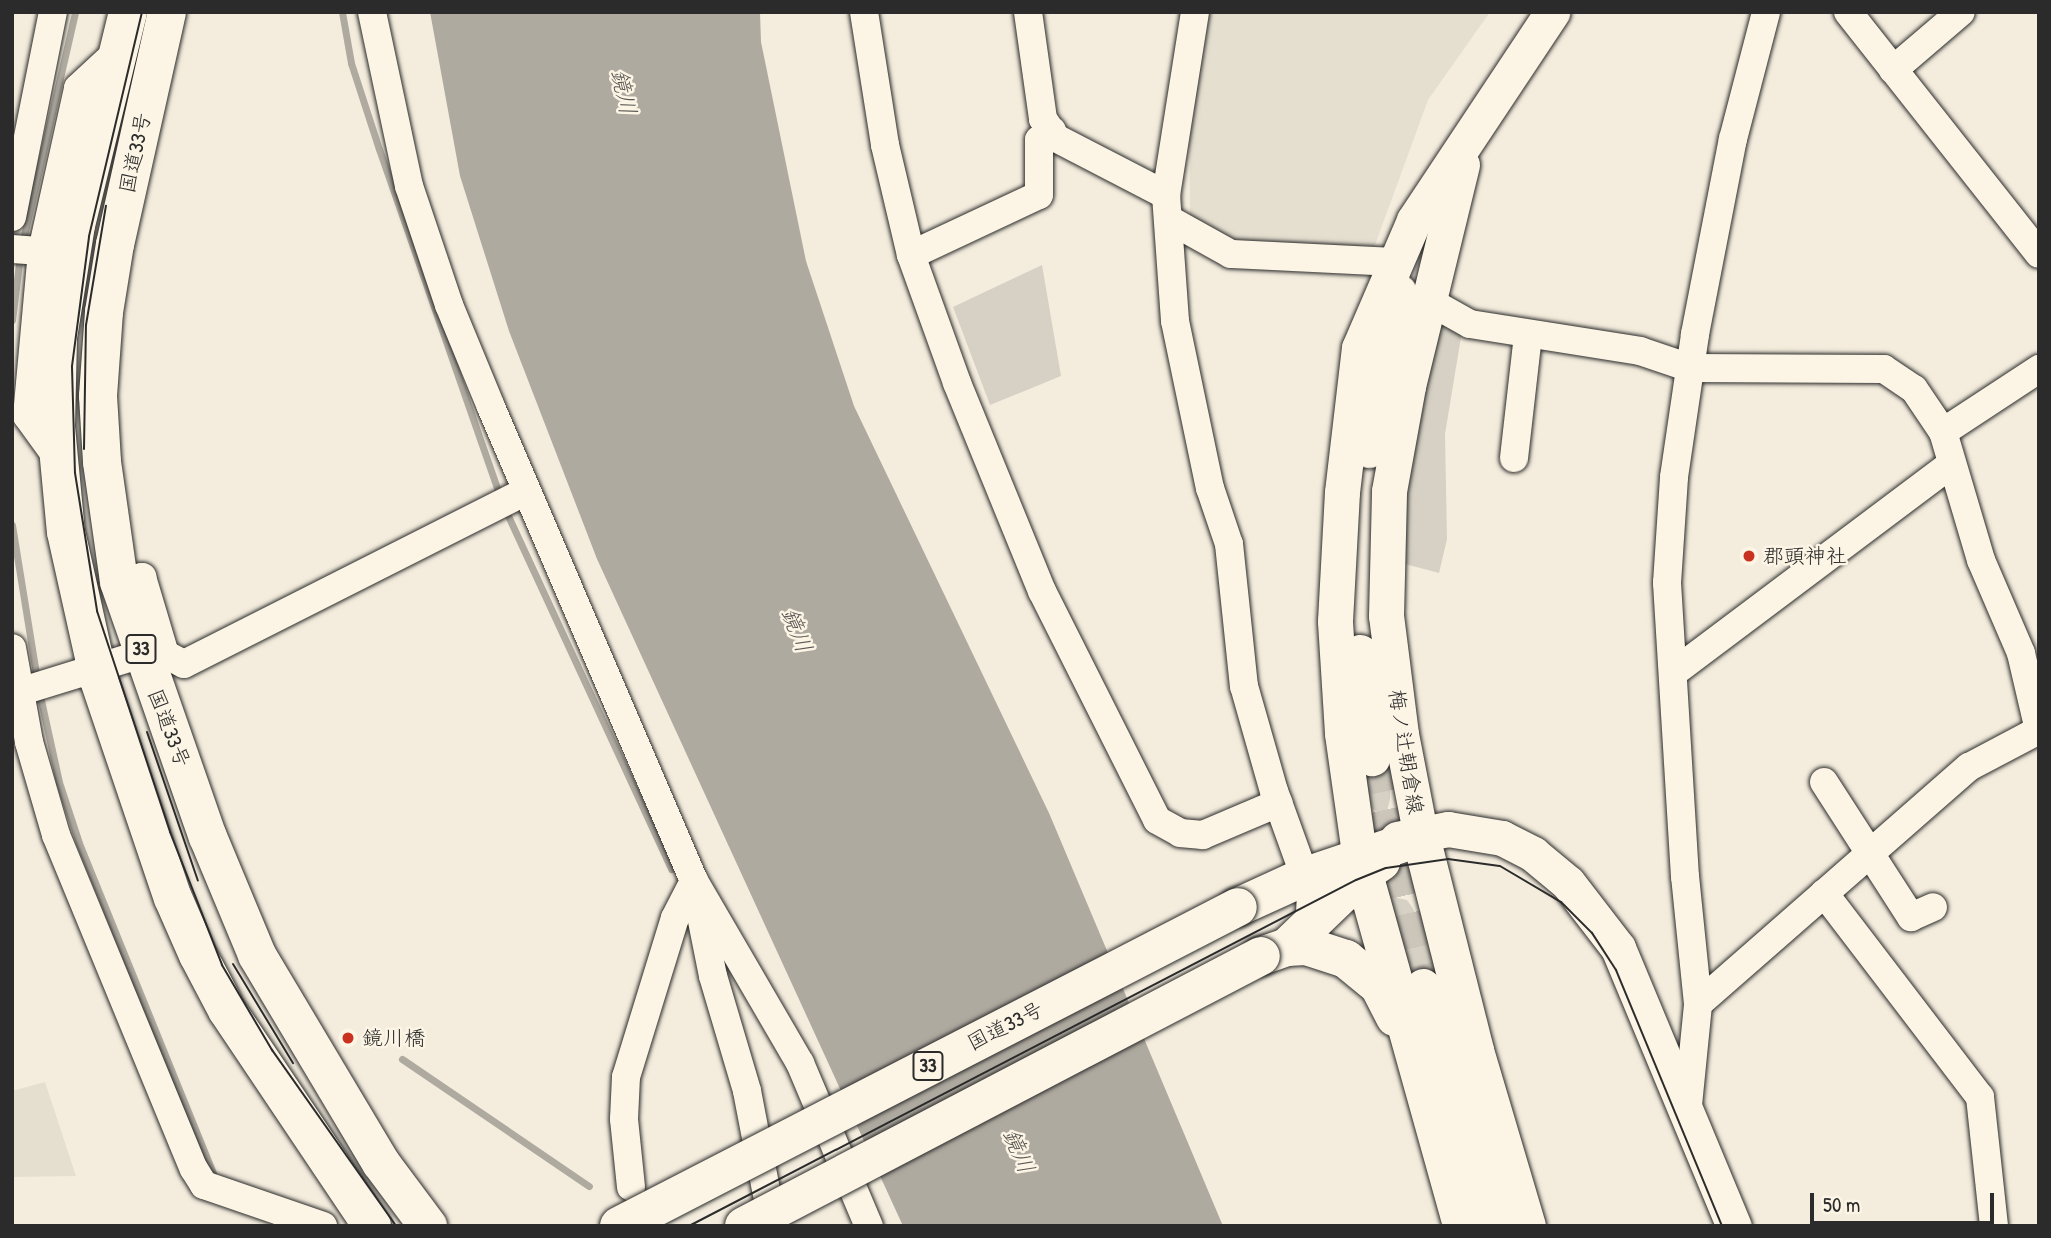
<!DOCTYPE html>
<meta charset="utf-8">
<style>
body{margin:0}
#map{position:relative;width:2051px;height:1238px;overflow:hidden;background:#f4edde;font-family:"Patrick Hand","Klee One",sans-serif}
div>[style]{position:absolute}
.built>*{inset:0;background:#e5dfd0}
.green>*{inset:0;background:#d6d1c4}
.water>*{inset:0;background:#afaaa0}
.stream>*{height:7px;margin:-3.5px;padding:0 3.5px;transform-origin:3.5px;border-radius:3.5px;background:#afaaa0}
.major-tunnel>*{height:35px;margin-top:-17.5px;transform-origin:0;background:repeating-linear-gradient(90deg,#ccc6ba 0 35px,transparent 0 53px)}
.roads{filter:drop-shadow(0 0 2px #2b2b2b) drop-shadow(0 0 2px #2b2b2b)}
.minor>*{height:28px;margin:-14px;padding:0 14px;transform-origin:14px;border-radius:14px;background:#fcf5e5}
.major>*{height:35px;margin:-17.5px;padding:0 17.5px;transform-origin:17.5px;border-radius:17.5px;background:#fcf5e5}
.highway>*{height:38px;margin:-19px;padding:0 19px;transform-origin:19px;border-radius:19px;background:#fcf5e5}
.tram>*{height:2px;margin:-1px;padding:0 1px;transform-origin:1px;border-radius:1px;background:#2b2b2b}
.bridges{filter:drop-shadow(0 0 2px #2b2b2b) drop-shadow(0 0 2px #2b2b2b)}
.highway-bridge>*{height:38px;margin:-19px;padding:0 19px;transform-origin:19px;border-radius:19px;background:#fcf5e5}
.dots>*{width:19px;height:19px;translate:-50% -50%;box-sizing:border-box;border:4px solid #fcf5e5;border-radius:50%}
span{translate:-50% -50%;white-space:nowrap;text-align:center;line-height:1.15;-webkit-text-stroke:5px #fcf5e5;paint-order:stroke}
.shield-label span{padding:2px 5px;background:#fcf5e5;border:2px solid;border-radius:5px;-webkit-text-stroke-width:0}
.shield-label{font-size:19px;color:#2b2b2b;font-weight:700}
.street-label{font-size:21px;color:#2b2b2b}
.poi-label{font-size:21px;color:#2b2b2b}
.left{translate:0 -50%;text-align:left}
.water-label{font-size:23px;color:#595754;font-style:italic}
.frame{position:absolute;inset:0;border:14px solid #2b2b2b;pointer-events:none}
.scale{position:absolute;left:1810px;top:1193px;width:184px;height:32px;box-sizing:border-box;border:4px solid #2b2b2b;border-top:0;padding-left:9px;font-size:21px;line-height:24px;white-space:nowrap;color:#2b2b2b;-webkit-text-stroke:5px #fcf5e5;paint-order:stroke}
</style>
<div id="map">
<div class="built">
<i style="clip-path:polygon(1209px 12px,1490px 12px,1428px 100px,1371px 256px,1231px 245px,1190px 218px,1189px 102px)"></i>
<i style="clip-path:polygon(45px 1082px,76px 1176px,12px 1177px,12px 1091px)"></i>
</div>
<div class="green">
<i style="clip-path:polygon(1042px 265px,1061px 376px,990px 405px,953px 307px)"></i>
<i style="clip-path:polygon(1436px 310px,1463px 325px,1445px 434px,1447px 539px,1439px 573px,1405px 564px,1406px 503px)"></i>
<i style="clip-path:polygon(1390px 756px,1390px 799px,1387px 811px,1380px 814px,1369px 806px,1354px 761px)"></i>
<i style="clip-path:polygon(1393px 897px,1407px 900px,1412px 907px,1443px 970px,1408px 978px,1389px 903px)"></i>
</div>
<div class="water">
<i style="clip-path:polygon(430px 12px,760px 12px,761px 42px,806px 261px,854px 406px,1049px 813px,1223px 1226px,903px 1226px,597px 559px,509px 331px,460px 176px)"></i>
</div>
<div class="stream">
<i style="left:342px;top:12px;width:52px;rotate:80deg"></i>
<i style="left:351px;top:63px;width:90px;rotate:72deg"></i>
<i style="left:379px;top:149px;width:367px;rotate:70.8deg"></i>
<i style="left:22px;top:244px;width:238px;rotate:-77.1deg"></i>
<i style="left:12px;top:320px;width:65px;rotate:-83deg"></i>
<i style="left:504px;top:507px;width:399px;rotate:65.2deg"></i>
<i style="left:12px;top:525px;width:156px;rotate:80.8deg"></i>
<i style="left:39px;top:691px;width:93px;rotate:77.6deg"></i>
<i style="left:59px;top:782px;width:64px;rotate:71.8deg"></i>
<i style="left:79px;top:843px;width:356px;rotate:67.9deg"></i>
<i style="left:402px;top:1059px;width:226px;rotate:34.2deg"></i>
</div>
<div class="major-tunnel">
<i style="left:1372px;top:758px;width:234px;rotate:77.4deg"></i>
</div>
<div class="roads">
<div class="minor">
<i style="left:372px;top:12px;width:178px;rotate:78deg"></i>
<i style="left:409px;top:186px;width:126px;rotate:71.4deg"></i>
<i style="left:449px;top:305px;width:110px;rotate:67.6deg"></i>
<i style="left:491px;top:407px;width:516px;rotate:66.82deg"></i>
<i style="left:694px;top:881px;width:211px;rotate:59.8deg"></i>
<i style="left:800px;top:1063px;width:177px;rotate:67.1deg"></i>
<i style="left:864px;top:12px;width:135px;rotate:81deg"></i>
<i style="left:885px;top:145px;width:113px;rotate:76.7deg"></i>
<i style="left:911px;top:255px;width:136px;rotate:70.2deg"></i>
<i style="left:957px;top:383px;width:225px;rotate:67.8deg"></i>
<i style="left:1042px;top:591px;width:256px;rotate:63.3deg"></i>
<i style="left:1157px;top:820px;width:26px;rotate:29deg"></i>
<i style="left:1180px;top:833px;width:23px;rotate:5deg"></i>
<i style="left:1203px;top:835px;width:82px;rotate:-23.1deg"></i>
<i style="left:1028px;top:12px;width:108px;rotate:82deg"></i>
<i style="left:1043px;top:119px;width:23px;rotate:56deg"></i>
<i style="left:1056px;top:138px;width:124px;rotate:27.4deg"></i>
<i style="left:1195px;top:12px;width:185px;rotate:99deg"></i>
<i style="left:1166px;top:195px;width:126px;rotate:85.9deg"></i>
<i style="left:1175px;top:321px;width:171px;rotate:78.2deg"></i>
<i style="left:1210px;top:488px;width:59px;rotate:71.3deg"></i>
<i style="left:1229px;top:544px;width:143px;rotate:84deg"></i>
<i style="left:1244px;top:686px;width:109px;rotate:74.1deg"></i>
<i style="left:1274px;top:791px;width:109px;rotate:70.2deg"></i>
<i style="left:1311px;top:894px;width:21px;rotate:93deg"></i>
<i style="left:1310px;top:915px;width:20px;rotate:114deg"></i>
<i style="left:1848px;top:12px;width:308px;rotate:51.7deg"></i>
<i style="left:1893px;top:70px;width:89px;rotate:-40.5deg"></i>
<i style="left:12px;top:217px;width:209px;rotate:-78.7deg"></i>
<i style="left:1168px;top:219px;width:72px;rotate:29.1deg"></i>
<i style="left:1231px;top:254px;width:165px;rotate:2.8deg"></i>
<i style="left:12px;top:249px;width:30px;rotate:4deg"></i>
<i style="left:911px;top:255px;width:141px;rotate:-25.1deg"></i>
<i style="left:1039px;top:195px;width:55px;rotate:-90deg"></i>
<i style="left:1039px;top:140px;width:16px;rotate:-35deg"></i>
<i style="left:1427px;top:300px;width:49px;rotate:29.2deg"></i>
<i style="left:1470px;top:324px;width:172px;rotate:9deg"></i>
<i style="left:1640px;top:351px;width:53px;rotate:18.8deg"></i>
<i style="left:1690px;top:368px;width:194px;rotate:0.3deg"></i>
<i style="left:1884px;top:369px;width:36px;rotate:34deg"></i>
<i style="left:1914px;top:389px;width:52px;rotate:56deg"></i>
<i style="left:1514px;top:458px;width:124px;rotate:-83.5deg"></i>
<i style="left:59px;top:460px;width:54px;rotate:-126deg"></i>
<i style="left:27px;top:416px;width:166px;rotate:-84.8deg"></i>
<i style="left:42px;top:251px;width:167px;rotate:-77.5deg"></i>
<i style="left:78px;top:88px;width:54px;rotate:-42.8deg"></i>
<i style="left:119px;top:582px;width:24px;rotate:-12deg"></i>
<i style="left:142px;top:577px;width:80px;rotate:73.4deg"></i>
<i style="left:165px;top:654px;width:21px;rotate:28deg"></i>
<i style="left:184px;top:664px;width:383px;rotate:-26.8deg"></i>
<i style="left:12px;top:648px;width:96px;rotate:79.7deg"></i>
<i style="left:29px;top:742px;width:97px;rotate:73.8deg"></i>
<i style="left:56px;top:835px;width:361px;rotate:67.6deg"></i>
<i style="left:194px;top:1169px;width:19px;rotate:58deg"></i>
<i style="left:204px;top:1185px;width:126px;rotate:19deg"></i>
<i style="left:1673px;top:673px;width:346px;rotate:-36.9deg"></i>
<i style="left:19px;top:692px;width:129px;rotate:-17.2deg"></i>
<i style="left:1824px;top:782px;width:161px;rotate:57.2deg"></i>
<i style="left:1911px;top:917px;width:24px;rotate:-24deg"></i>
<i style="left:1824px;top:893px;width:257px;rotate:52.6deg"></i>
<i style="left:1980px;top:1097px;width:130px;rotate:83.8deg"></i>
<i style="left:1698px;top:1004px;width:360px;rotate:-41.2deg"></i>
<i style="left:1969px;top:767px;width:79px;rotate:-27.9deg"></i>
<i style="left:2039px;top:730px;width:79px;rotate:-103.2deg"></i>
<i style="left:2021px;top:653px;width:101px;rotate:-113.3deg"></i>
<i style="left:1981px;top:560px;width:134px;rotate:-106.5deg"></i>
<i style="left:1943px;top:432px;width:115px;rotate:-33.3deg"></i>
<i style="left:1687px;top:1115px;width:112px;rotate:-84.3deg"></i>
<i style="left:1698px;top:1004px;width:128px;rotate:-95.8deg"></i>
<i style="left:1685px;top:877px;width:295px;rotate:-93.5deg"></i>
<i style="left:1667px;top:583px;width:106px;rotate:-86.2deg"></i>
<i style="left:1674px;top:477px;width:145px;rotate:-81.6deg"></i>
<i style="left:1695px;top:334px;width:199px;rotate:-79deg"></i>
<i style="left:1733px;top:139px;width:131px;rotate:-75.4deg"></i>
<i style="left:631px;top:1187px;width:68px;rotate:-95.9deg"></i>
<i style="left:624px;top:1119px;width:42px;rotate:-87.3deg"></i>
<i style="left:626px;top:1077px;width:166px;rotate:-72.9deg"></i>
<i style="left:675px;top:918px;width:42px;rotate:-62.8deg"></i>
<i style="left:694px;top:881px;width:97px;rotate:78.7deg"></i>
<i style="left:713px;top:976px;width:120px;rotate:73.5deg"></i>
<i style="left:747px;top:1091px;width:137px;rotate:79.1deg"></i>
</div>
<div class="major">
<i style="left:1369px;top:450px;width:161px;rotate:-79.2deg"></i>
<i style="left:1360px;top:652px;width:107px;rotate:83.5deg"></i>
<i style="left:1421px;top:837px;width:105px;rotate:-101deg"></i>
<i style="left:1401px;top:734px;width:119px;rotate:-97.2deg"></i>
<i style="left:1386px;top:616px;width:125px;rotate:-88.6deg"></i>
<i style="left:1389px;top:491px;width:107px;rotate:-79.7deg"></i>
<i style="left:1408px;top:386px;width:228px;rotate:-76.3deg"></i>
<i style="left:1397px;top:839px;width:52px;rotate:-11.1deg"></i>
<i style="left:1448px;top:829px;width:55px;rotate:9.5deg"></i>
<i style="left:1502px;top:838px;width:35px;rotate:27deg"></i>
<i style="left:1533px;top:854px;width:45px;rotate:39.6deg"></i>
<i style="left:1568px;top:883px;width:82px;rotate:52.4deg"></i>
<i style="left:1618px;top:948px;width:301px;rotate:67.4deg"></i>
<i style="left:1360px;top:860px;width:128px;rotate:-98.1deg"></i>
<i style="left:1342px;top:733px;width:112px;rotate:-93.6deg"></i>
<i style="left:1335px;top:621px;width:129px;rotate:-86.9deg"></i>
<i style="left:1342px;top:492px;width:145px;rotate:-83.3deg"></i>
<i style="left:1359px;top:348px;width:139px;rotate:-66.7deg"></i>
<i style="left:1414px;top:220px;width:250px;rotate:-56.4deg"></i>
<i style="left:1423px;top:986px;width:250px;rotate:73.7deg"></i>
</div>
<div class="highway">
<i style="left:128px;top:12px;width:219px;rotate:103.7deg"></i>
<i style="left:76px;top:225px;width:114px;rotate:99.1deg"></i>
<i style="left:58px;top:338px;width:89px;rotate:91.3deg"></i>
<i style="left:56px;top:427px;width:105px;rotate:84.6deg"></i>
<i style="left:66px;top:532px;width:152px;rotate:77.4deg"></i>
<i style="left:99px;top:680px;width:230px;rotate:71.3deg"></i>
<i style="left:173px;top:898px;width:62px;rotate:66.3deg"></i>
<i style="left:198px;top:955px;width:62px;rotate:62.2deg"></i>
<i style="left:227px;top:1010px;width:260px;rotate:56.1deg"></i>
<i style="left:167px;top:12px;width:238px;rotate:102.6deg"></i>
<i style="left:115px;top:244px;width:69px;rotate:99.2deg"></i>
<i style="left:104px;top:312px;width:84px;rotate:94.1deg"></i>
<i style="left:98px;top:396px;width:66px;rotate:86.5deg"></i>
<i style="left:102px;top:462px;width:121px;rotate:81.9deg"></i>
<i style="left:119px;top:582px;width:270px;rotate:70.8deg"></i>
<i style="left:208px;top:837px;width:128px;rotate:67.4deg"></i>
<i style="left:257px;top:955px;width:242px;rotate:59.2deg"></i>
<i style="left:381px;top:1163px;width:79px;rotate:53.3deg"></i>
<i style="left:1421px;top:837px;width:221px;rotate:75.8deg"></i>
<i style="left:1475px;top:1051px;width:183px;rotate:73.5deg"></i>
<i style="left:1360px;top:860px;width:380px;rotate:74.4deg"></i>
<i style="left:1238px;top:907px;width:75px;rotate:-24.5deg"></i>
<i style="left:1306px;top:876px;width:121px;rotate:-18.7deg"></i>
<i style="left:1287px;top:947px;width:105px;rotate:-43.8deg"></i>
<i style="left:1363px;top:874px;width:22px;rotate:-34deg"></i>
<i style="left:1261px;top:956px;width:28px;rotate:-19deg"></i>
<i style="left:1287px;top:947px;width:19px;rotate:-3deg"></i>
<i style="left:1306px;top:946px;width:42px;rotate:18deg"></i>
<i style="left:1346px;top:959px;width:43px;rotate:39.3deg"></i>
<i style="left:1379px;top:986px;width:35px;rotate:63deg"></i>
</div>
</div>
<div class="tram">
<i style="left:142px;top:12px;width:231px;rotate:103.3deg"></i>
<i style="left:89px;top:237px;width:131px;rotate:97.5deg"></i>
<i style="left:72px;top:367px;width:106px;rotate:88.4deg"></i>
<i style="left:75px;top:473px;width:140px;rotate:80.9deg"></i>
<i style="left:97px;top:611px;width:233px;rotate:71.7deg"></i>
<i style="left:170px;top:832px;width:143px;rotate:68.6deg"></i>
<i style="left:222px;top:965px;width:99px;rotate:59.5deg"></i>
<i style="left:272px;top:1050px;width:215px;rotate:54.8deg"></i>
<i style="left:84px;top:449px;width:124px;rotate:-89.1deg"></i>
<i style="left:86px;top:325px;width:121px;rotate:-80.5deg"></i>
<i style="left:147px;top:732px;width:157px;rotate:71.1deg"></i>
<i style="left:233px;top:964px;width:116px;rotate:58.8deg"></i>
<i style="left:689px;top:1226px;width:751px;rotate:-27.42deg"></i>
<i style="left:1356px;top:880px;width:32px;rotate:-22deg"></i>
<i style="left:1386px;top:868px;width:63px;rotate:-8.3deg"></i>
<i style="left:1448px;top:859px;width:52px;rotate:7.7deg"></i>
<i style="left:1500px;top:866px;width:71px;rotate:30.5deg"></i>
<i style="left:1561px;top:902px;width:44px;rotate:45deg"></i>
<i style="left:1592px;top:933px;width:44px;rotate:57deg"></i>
<i style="left:1616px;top:970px;width:277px;rotate:67.5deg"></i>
</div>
<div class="bridges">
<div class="highway-bridge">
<i style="left:619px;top:1226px;width:696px;rotate:-27.26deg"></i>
<i style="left:744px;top:1226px;width:583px;rotate:-27.58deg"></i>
</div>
</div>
<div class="dots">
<i style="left:1749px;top:556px;background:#c8321e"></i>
<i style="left:348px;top:1038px;background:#c8321e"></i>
</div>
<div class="shield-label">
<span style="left:141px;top:649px">33</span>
<span style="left:928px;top:1066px">33</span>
</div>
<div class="street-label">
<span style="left:135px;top:153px;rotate:-78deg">国道33号</span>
<span style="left:169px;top:728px;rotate:69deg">国道33号</span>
<span style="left:1406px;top:752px;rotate:81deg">梅ノ辻朝倉線</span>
<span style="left:1005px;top:1026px;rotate:-27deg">国道33号</span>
</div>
<div class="poi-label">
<span class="left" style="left:1763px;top:556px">郡頭神社</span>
<span class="left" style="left:362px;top:1038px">鏡川橋</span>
</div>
<div class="water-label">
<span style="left:624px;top:92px;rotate:78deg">鏡川</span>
<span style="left:797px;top:630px;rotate:68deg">鏡川</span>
<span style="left:1019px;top:1151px;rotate:67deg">鏡川</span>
</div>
<div class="frame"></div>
<div class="scale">50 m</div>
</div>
